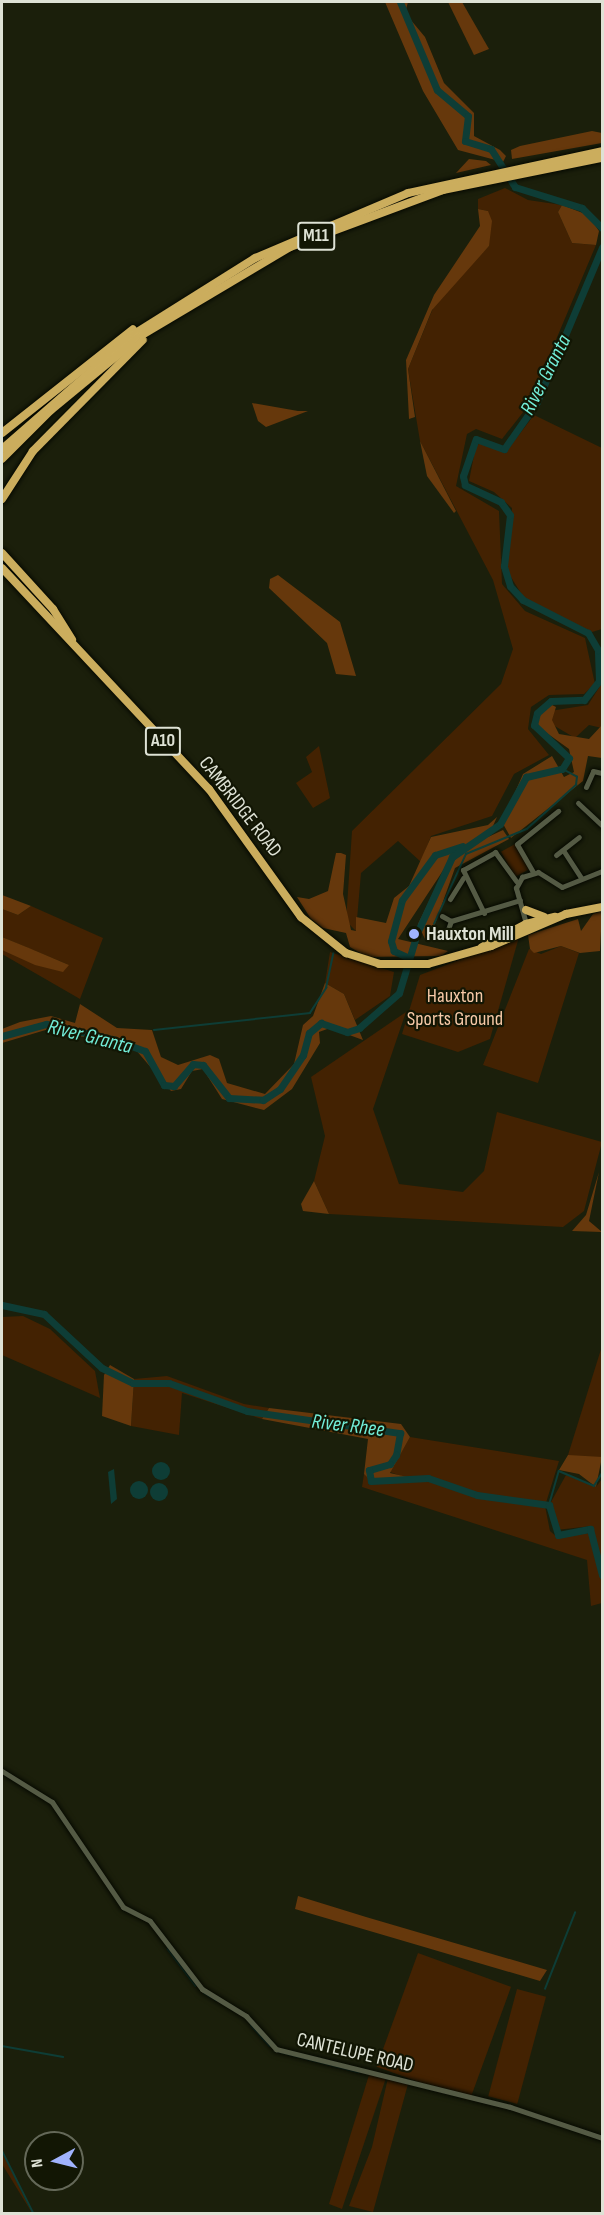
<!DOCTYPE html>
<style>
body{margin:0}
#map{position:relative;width:604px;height:2215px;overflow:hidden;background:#1b1f0b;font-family:"Sofia Sans Condensed",sans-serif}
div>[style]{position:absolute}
.green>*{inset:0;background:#432202;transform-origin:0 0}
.forest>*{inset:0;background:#66380c}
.water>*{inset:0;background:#0e3d36}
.round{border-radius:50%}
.stream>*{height:1.5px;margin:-0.75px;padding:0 0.75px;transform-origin:0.75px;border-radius:0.75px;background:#0e3d36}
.river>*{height:7px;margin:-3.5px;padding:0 3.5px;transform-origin:3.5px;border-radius:3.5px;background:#0e3d36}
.roads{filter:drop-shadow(0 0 2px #060900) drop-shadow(0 0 2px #060900)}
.minor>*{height:5px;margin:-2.5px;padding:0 2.5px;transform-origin:2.5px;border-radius:2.5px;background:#545a44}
.highway>*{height:8px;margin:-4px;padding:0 4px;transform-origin:4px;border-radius:4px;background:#cbad5d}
.dots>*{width:16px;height:16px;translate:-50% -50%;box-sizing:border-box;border:3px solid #121604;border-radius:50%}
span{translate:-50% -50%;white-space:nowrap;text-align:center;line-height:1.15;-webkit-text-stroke:4.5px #121604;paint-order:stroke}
.shield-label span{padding:2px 4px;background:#121604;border:2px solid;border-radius:4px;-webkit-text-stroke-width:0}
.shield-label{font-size:18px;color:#dee2d5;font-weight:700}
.street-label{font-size:20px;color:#dee2d5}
.poi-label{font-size:20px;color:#dee2d5;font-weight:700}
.left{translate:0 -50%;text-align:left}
.park-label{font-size:20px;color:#f7c9a7}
.water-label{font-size:21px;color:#72edd8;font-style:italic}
.frame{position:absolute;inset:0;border:3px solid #dee2d5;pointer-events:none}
.north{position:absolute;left:24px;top:2131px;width:60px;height:60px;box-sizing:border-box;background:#121604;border:2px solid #646858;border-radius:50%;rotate:263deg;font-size:16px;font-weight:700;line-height:24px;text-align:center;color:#dee2d5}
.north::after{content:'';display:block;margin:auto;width:21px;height:27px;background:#a0b3fd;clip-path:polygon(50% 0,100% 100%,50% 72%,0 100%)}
</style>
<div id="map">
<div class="green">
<i style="clip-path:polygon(505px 188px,528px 200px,562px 205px,558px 212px,572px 243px,596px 245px,528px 406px,502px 439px,476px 429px,467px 434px,456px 486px,499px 511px,502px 584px,525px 611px,585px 638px,595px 684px,584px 694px,549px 695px,531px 707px,528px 729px,549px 755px,514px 774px,492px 816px,431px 836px,421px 862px,398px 841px,361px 873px,356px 931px,346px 921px,352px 831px,501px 684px,513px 649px,493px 580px,420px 441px,408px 369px,436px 301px,489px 246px,488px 211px,478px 209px,478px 199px)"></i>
<i style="clip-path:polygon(534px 415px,602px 448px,602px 629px,592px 632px,524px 598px,507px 571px,512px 508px,494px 492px,469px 481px,476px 445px,485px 442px,506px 452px)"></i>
<i style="clip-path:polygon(602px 683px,602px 728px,589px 725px,575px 738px,548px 722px,550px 711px,588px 705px)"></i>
<i style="clip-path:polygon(319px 746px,330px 798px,313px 808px,296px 783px,312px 772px,306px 757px)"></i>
<i style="left:515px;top:844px;width:29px;height:16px;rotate:61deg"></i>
<i style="clip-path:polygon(31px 906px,103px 938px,80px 999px,2px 954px,2px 950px,69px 965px,2px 937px,2px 909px,18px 915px)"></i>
<i style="clip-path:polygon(519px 937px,490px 1039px,458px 1052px,402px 1034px,420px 975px)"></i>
<i style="clip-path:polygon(561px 946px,579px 953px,538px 1083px,483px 1065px,529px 949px,541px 954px)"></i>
<i style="clip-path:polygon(330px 952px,394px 972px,390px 996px,355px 1020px,344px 994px,325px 983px)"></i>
<i style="clip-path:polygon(406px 1012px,373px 1109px,399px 1184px,463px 1192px,484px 1171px,497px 1112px,602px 1142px,584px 1211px,563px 1227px,329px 1214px,314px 1181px,325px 1136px,311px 1077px)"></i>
<i style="clip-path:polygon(23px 1316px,50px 1329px,95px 1371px,100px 1398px,2px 1355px,2px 1317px)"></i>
<i style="clip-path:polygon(602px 1346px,602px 1457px,574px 1458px,568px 1455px)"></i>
<i style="clip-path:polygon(167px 1376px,244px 1404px,269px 1408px,262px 1419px,182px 1393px,179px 1435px,131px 1426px,134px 1379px)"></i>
<i style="clip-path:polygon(410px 1437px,559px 1461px,545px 1506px,550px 1531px,558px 1538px,589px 1533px,602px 1578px,602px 1603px,591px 1606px,587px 1560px,362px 1487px,364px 1474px,375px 1484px,401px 1476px,390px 1472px)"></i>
<i style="clip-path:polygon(566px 1475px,596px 1487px,602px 1479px,602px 1570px,592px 1526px,556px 1530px,551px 1502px)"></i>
<i style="left:418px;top:1953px;width:99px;height:121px;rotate:20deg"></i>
<i style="left:517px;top:1989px;width:30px;height:111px;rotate:15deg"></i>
<i style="clip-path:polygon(369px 2075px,386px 2078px,342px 2209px,329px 2204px)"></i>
<i style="clip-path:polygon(388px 2078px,408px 2084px,373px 2212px,349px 2206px,372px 2147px)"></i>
<i style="clip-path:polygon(2px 2153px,8px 2164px,32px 2213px,2px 2164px)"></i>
</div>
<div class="forest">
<i style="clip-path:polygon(385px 2px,408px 2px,405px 13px,425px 37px,444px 83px,474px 113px,474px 136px,500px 150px,506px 156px,503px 162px,458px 150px,423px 91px)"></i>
<i style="clip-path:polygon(448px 2px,462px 2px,489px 49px,474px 55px)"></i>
<i style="clip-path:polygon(592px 131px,602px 133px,602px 143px,512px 159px,511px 150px,520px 146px)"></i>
<i style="clip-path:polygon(469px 159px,486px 161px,491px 165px,456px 173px)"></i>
<i style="clip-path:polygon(562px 205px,588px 215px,599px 231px,596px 245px,572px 243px,558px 212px)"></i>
<i style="clip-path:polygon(478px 209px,488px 211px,492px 221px,489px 246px,432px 310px,408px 369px,415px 417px,409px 419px,406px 360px,434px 295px,480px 226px)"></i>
<i style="clip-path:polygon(252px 403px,298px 411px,308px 411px,266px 427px,258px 421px)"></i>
<i style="clip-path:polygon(420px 441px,456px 511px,454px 513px,427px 476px)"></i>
<i style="clip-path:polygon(278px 575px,340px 622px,356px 676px,336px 674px,327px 643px,269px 588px,270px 579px)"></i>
<i style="clip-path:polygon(550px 704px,556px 707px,552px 720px,559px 734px,589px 739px,602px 725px,602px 758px,588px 756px,583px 781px,511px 838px,502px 822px,523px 774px,552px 756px,564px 777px,574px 772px,569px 749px,537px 726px,540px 712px)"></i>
<i style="clip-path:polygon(497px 817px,488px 837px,503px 830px,509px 839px,455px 868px,430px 938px,425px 939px,418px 924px,446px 866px,398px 939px,448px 951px,441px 956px,367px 957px,350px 947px,346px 933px,323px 928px,311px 919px,297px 897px,309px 899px,328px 891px,336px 853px,341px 853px,346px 855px,343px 894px,351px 930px,356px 931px,356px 917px,386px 923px,394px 898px,409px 886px,431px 837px,488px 825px)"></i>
<i style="clip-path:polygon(2px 895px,31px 906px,18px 915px,2px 909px)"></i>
<i style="clip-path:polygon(602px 911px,600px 951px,580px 953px,561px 946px,534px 953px,530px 949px,528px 935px,578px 919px,581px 931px,593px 914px)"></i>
<i style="clip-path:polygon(2px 937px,29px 948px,69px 965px,63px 972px,35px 965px,2px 950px)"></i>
<i style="clip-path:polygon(325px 983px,344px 994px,363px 1040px,330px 1028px,319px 1032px,320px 1043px,292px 1089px,264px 1110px,222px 1099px,203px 1069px,192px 1071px,181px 1089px,171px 1091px,135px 1049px,49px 1029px,2px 1043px,2px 1029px,20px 1022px,51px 1016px,75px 1023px,80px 1004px,117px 1028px,152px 1030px,161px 1057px,178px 1065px,210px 1055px,219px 1059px,227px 1083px,265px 1094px,294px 1064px,303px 1025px,313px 1016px)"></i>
<i style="clip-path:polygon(599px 1172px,589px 1221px,602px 1232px,572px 1231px,586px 1215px)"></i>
<i style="clip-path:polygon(314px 1181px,329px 1214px,303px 1211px,301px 1204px)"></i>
<i style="clip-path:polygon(110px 1365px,134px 1379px,131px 1426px,102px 1416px,104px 1375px)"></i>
<i style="clip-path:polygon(269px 1408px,401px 1424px,410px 1437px,390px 1473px,416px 1479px,374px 1484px,364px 1474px,368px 1439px,262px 1419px)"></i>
<i style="clip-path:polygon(568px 1455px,602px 1457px,596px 1487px,579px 1474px,559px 1470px)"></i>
<i style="clip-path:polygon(298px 1896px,366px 1917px,547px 1970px,540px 1981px,295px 1909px)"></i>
</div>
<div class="water">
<i class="round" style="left:152px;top:1462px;width:18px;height:18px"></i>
<i style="clip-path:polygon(114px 1469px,117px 1499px,111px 1504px,108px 1472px)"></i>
<i class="round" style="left:130px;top:1481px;width:18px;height:18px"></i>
<i class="round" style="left:150px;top:1483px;width:18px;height:18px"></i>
</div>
<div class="stream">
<i style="left:434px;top:924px;width:77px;rotate:-65.4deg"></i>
<i style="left:466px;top:854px;width:66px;rotate:-22.3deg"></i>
<i style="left:527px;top:829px;width:66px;rotate:-41.9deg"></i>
<i style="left:576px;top:785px;width:8px;rotate:-83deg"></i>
<i style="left:577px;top:777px;width:17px;rotate:-152deg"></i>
<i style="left:154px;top:1030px;width:157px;rotate:-6.2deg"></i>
<i style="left:310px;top:1013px;width:30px;rotate:-57deg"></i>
<i style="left:326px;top:988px;width:35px;rotate:-78deg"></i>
<i style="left:549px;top:1505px;width:35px;rotate:-74deg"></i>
<i style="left:559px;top:1471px;width:38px;rotate:23deg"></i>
<i style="left:594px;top:1486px;width:15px;rotate:-58deg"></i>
<i style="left:601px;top:1574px;width:1px"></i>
<i style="left:168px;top:1949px;width:46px;rotate:52.9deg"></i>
<i style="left:545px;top:1989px;width:82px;rotate:-68.5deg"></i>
<i style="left:204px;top:1993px;width:14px;rotate:30deg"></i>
<i style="left:251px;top:2025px;width:28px;rotate:48deg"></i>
<i style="left:2px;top:2046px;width:62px;rotate:10.2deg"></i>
<i style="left:276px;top:2051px;width:85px;rotate:14.4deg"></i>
<i style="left:2px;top:2150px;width:72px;rotate:63.4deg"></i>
</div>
<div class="river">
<i style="left:400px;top:2px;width:95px;rotate:67.2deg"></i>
<i style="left:437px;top:90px;width:40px;rotate:40deg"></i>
<i style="left:468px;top:116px;width:25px;rotate:97deg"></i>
<i style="left:465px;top:141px;width:27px;rotate:17deg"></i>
<i style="left:491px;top:149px;width:45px;rotate:57.7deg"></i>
<i style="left:515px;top:187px;width:70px;rotate:17.4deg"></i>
<i style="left:582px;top:208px;width:28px;rotate:45deg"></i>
<i style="left:409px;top:958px;width:17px;rotate:-155deg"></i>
<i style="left:394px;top:951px;width:10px;rotate:-107deg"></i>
<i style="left:391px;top:941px;width:42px;rotate:-75deg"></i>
<i style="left:402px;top:900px;width:56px;rotate:-53.7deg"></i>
<i style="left:435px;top:855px;width:29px;rotate:-18deg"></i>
<i style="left:2px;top:1036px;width:46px;rotate:-15.3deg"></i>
<i style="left:46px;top:1024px;width:68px;rotate:12.8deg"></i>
<i style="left:112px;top:1039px;width:35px;rotate:20deg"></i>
<i style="left:145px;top:1051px;width:39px;rotate:61deg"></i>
<i style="left:164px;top:1085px;width:10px;rotate:6deg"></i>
<i style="left:174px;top:1086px;width:29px;rotate:-49deg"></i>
<i style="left:193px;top:1064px;width:10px;rotate:6deg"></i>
<i style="left:203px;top:1065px;width:42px;rotate:51.8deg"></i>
<i style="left:229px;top:1098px;width:34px;rotate:3deg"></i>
<i style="left:263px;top:1100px;width:20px;rotate:-33deg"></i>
<i style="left:280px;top:1089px;width:41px;rotate:-55.9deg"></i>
<i style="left:303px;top:1055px;width:23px;rotate:-75deg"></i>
<i style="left:309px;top:1033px;width:16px;rotate:-40deg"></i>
<i style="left:321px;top:1023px;width:28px;rotate:19deg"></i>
<i style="left:347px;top:1032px;width:13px;rotate:-18deg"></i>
<i style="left:359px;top:1028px;width:53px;rotate:-41.2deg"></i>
<i style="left:399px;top:993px;width:63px;rotate:-73.3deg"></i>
<i style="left:417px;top:933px;width:84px;rotate:-65.3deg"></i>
<i style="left:452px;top:857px;width:58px;rotate:-34.5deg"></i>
<i style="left:500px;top:824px;width:54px;rotate:-61deg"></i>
<i style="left:526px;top:777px;width:37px;rotate:-13deg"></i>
<i style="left:562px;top:769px;width:13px;rotate:-58deg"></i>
<i style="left:569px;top:758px;width:48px;rotate:-136.7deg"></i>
<i style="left:534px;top:725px;width:12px;rotate:-76deg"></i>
<i style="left:537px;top:713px;width:18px;rotate:-41deg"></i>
<i style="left:551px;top:701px;width:33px;rotate:-2deg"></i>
<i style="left:584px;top:700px;width:24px;rotate:-52deg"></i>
<i style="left:599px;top:681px;width:31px;rotate:-92deg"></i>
<i style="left:598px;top:650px;width:20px;rotate:-120deg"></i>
<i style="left:588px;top:633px;width:73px;rotate:-153.1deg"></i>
<i style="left:523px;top:600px;width:19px;rotate:-133deg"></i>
<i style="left:510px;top:586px;width:21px;rotate:-107deg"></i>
<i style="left:504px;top:566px;width:51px;rotate:-83.3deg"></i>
<i style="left:510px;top:515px;width:16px;rotate:-125deg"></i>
<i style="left:501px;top:502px;width:40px;rotate:-155deg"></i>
<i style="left:465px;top:485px;width:9px;rotate:-103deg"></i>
<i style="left:463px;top:476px;width:39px;rotate:-71deg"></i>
<i style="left:476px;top:439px;width:30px;rotate:20deg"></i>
<i style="left:504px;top:449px;width:57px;rotate:-54.9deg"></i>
<i style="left:537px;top:402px;width:168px;rotate:-67.2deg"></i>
<i style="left:2px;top:1305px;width:43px;rotate:12.1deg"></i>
<i style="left:44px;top:1314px;width:79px;rotate:43deg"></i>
<i style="left:102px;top:1368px;width:34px;rotate:26deg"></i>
<i style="left:133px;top:1383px;width:36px"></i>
<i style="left:169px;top:1383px;width:83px;rotate:19.7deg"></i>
<i style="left:247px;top:1411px;width:155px;rotate:8.2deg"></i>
<i style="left:400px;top:1433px;width:22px;rotate:100deg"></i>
<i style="left:396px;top:1455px;width:11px;rotate:124deg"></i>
<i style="left:390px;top:1464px;width:22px;rotate:164deg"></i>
<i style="left:369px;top:1470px;width:11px;rotate:80deg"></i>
<i style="left:371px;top:1481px;width:57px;rotate:-3deg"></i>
<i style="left:428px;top:1478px;width:52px;rotate:19.1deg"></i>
<i style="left:477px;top:1495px;width:73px;rotate:7.9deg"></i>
<i style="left:549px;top:1505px;width:31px;rotate:73deg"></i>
<i style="left:558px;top:1535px;width:33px;rotate:-11deg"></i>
<i style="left:590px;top:1529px;width:48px;rotate:75.4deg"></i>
</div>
<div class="roads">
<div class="minor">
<i style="left:586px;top:787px;width:17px;rotate:-66deg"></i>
<i style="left:593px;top:771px;width:9px;rotate:13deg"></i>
<i style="left:578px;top:803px;width:33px;rotate:43deg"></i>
<i style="left:563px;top:850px;width:33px;rotate:57deg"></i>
<i style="left:556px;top:855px;width:29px;rotate:-38deg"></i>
<i style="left:533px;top:872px;width:32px;rotate:-120deg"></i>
<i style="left:517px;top:844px;width:53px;rotate:-38.8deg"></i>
<i style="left:450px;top:899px;width:25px;rotate:-58deg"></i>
<i style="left:484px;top:913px;width:48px;rotate:-116deg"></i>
<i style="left:463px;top:870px;width:37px;rotate:-29deg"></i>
<i style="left:495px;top:852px;width:36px;rotate:54deg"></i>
<i style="left:442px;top:916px;width:10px;rotate:29deg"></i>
<i style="left:527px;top:927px;width:41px;rotate:-105.8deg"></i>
<i style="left:516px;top:888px;width:13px;rotate:-61deg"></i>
<i style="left:522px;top:877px;width:17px;rotate:-17deg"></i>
<i style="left:538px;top:872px;width:28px;rotate:32deg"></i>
<i style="left:562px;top:887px;width:43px;rotate:-21.8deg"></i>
<i style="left:447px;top:932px;width:12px;rotate:-70deg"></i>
<i style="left:451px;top:921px;width:72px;rotate:-16.9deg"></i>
<i style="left:2px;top:1771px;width:59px;rotate:31.8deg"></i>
<i style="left:52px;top:1802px;width:127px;rotate:55.9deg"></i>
<i style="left:123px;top:1907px;width:30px;rotate:27deg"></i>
<i style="left:150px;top:1921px;width:86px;rotate:52.6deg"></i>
<i style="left:202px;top:1989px;width:52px;rotate:31.5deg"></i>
<i style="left:246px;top:2016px;width:45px;rotate:47.7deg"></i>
<i style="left:276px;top:2049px;width:241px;rotate:13.9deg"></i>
<i style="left:510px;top:2107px;width:97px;rotate:18.6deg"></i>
</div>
<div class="highway">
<i style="left:2px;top:433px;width:167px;rotate:-38.4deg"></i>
<i style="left:2px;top:449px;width:175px;rotate:-41.1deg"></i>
<i style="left:134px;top:334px;width:143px;rotate:-32.1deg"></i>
<i style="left:255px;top:258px;width:166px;rotate:-23deg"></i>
<i style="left:408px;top:193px;width:198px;rotate:-12.2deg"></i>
<i style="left:2px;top:459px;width:69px;rotate:-45deg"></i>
<i style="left:51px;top:410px;width:118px;rotate:-39.5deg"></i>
<i style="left:142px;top:335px;width:172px;rotate:-30.7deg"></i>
<i style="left:290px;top:247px;width:163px;rotate:-20.4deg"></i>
<i style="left:443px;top:190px;width:162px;rotate:-11.4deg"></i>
<i style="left:2px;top:499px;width:57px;rotate:-57.1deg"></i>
<i style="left:33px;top:451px;width:156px;rotate:-45.3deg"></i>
<i style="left:2px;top:553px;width:76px;rotate:47.7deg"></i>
<i style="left:53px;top:609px;width:36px;rotate:58deg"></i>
<i style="left:2px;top:568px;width:303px;rotate:46.9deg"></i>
<i style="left:209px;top:789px;width:158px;rotate:54.3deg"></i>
<i style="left:301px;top:917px;width:58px;rotate:38.7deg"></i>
<i style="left:346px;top:953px;width:35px;rotate:18deg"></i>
<i style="left:379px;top:964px;width:49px"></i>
<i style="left:428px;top:964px;width:66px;rotate:-15.9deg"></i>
<i style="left:491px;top:946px;width:82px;rotate:-23.1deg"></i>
<i style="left:566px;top:914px;width:37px;rotate:-11deg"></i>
<i style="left:526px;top:910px;width:19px;rotate:21deg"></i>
<i style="left:482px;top:947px;width:50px;rotate:-27.6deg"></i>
<i style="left:526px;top:924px;width:30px;rotate:-14deg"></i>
</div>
</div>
<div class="dots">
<i style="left:414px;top:934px;background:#a0b3fd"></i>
</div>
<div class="shield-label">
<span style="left:316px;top:236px">M11</span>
<span style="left:163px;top:741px">A10</span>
</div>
<div class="street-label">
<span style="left:240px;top:807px;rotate:52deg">CAMBRIDGE ROAD</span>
<span style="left:355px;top:2053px;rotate:13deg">CANTELUPE ROAD</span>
</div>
<div class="poi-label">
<span class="left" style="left:426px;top:934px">Hauxton Mill</span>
</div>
<div class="park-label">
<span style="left:455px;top:1008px">Hauxton<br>Sports Ground</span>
</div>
<div class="water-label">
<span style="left:546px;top:375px;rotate:-63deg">River Granta</span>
<span style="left:90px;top:1037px;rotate:14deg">River Granta</span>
<span style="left:348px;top:1426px;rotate:7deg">River Rhee</span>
</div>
<div class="frame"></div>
<div class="north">N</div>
</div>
